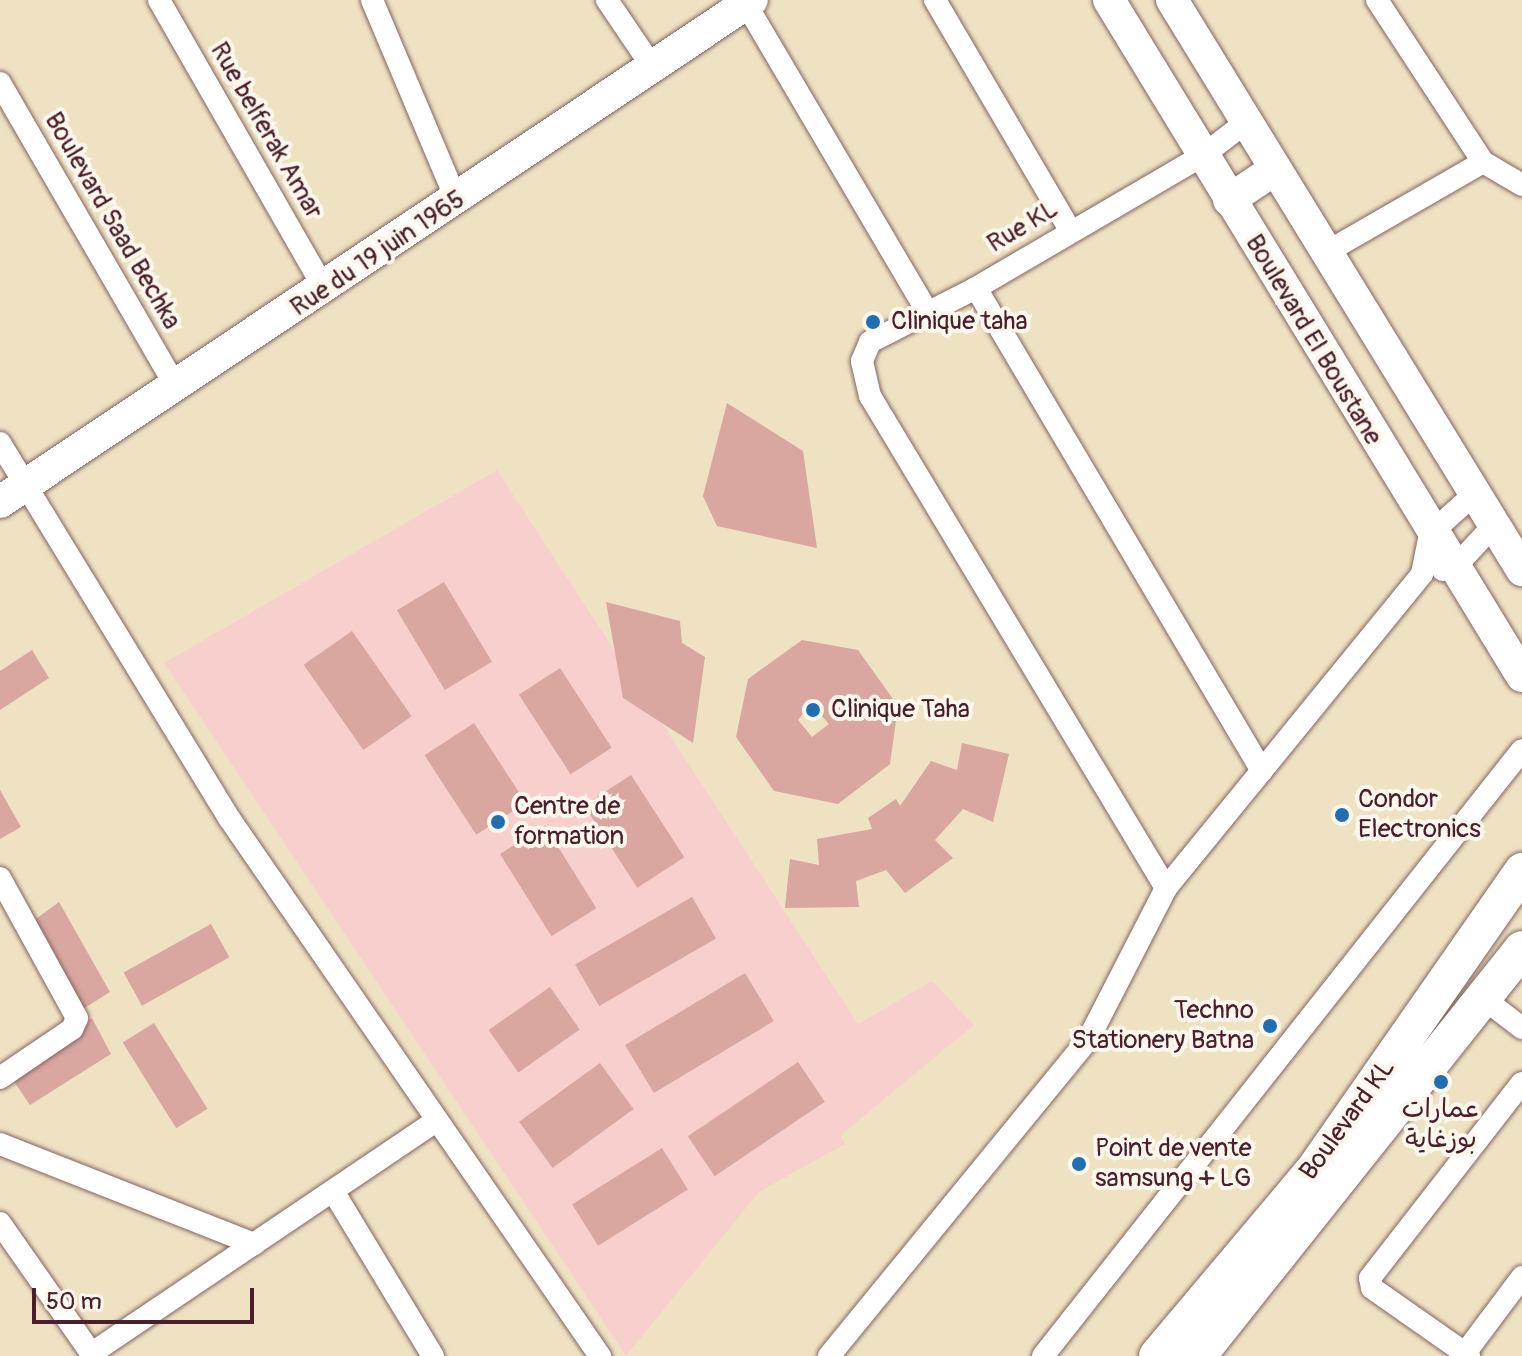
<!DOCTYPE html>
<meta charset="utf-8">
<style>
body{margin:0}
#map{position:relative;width:1522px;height:1356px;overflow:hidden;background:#efe2c3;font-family:Pangolin,"Playpen Sans Arabic",sans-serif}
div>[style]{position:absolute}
.built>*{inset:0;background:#f7d0ce}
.building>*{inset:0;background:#d9a6a0;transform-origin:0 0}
.roads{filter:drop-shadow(0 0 2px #846360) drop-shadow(0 0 2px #846360)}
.minor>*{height:22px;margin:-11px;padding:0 11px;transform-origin:11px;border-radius:11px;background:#fff}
.secondary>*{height:32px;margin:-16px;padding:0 16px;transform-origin:16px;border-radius:16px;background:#fff}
.primary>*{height:36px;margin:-18px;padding:0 18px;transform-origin:18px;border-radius:18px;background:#fff}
.dots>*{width:22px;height:22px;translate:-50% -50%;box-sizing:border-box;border:4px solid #fbf7ec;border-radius:50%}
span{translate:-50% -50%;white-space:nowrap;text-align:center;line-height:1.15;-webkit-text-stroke:8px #fbf7ec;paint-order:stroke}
.street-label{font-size:26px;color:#4a1f2b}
.poi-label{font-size:26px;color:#4a1f2b}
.left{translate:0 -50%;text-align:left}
.right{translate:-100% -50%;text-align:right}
.scale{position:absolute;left:32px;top:1288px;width:222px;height:36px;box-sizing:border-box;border:4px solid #4a1f2b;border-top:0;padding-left:10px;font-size:24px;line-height:28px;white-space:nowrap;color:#4a1f2b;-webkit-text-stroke:6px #fbf7ec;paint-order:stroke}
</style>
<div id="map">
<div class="built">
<i style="clip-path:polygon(497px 470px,858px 1024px,932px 981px,974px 1025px,841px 1135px,845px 1144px,759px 1192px,626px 1356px,164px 663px)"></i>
</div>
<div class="building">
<i style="clip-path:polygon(727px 403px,803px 451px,817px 548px,717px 526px,703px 496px)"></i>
<i style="left:444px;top:582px;width:93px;height:55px;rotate:59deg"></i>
<i style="clip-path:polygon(606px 602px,680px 621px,682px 643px,705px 657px,693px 743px,623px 698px)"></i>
<i style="left:352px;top:631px;width:104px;height:59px;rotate:55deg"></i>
<i style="clip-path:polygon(evenodd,802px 640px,858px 650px,898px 706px,890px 764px,838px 804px,774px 791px,736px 737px,748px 679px,802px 640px,811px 704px,829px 724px,812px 737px,798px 720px,811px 704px)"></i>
<i style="clip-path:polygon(32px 650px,49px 678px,0 710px,0 671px)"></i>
<i style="left:560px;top:668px;width:95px;height:49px;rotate:57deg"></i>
<i style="left:474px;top:723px;width:95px;height:59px;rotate:57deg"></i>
<i style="clip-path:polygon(962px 743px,1009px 754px,993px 822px,963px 809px,935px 840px,953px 858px,905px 893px,886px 870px,856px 881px,859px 907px,785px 908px,790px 859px,819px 865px,817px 839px,872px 829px,868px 818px,896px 799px,900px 806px,931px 761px,957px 770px)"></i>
<i style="left:631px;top:775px;width:98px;height:56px;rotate:57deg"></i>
<i style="clip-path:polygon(0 790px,21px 827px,0 839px)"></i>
<i style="left:545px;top:826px;width:97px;height:53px;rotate:58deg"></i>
<i style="left:692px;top:897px;width:48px;height:135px;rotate:60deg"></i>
<i style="clip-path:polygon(59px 902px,110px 992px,83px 1009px,29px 924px)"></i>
<i style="left:211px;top:924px;width:38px;height:100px;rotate:61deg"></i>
<i style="left:745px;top:973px;width:56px;height:140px;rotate:59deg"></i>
<i style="left:550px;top:987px;width:52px;height:75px;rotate:55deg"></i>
<i style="clip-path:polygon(92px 1018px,111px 1054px,30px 1105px,11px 1077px)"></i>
<i style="left:154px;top:1023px;width:101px;height:37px;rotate:58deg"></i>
<i style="left:798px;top:1062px;width:48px;height:133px;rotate:56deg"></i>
<i style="left:600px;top:1063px;width:57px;height:100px;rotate:54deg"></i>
<i style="left:662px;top:1148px;width:49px;height:106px;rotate:58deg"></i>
</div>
<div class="roads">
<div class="minor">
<i style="left:159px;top:0;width:334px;rotate:60.2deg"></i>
<i style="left:372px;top:0;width:218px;rotate:67.1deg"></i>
<i style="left:607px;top:0;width:82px;rotate:55.9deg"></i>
<i style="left:935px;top:0;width:267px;rotate:59.6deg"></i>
<i style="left:1377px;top:0;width:194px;rotate:56.8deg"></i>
<i style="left:1483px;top:162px;width:45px;rotate:30.5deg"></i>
<i style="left:746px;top:4px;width:355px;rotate:59.5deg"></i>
<i style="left:0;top:83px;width:351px;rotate:59.9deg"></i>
<i style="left:1325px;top:253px;width:182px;rotate:-29.9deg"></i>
<i style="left:976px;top:288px;width:561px;rotate:59.37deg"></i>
<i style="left:0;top:443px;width:439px;rotate:58.6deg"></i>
<i style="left:229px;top:818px;width:654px;rotate:55.41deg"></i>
<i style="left:1443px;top:570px;width:11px;rotate:-10deg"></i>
<i style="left:1454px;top:568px;width:57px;rotate:-47.1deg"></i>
<i style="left:0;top:878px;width:160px;rotate:61.2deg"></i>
<i style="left:77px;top:1018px;width:12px;rotate:114deg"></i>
<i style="left:72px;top:1029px;width:87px;rotate:145.8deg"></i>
<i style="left:1166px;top:888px;width:574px;rotate:-121.03deg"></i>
<i style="left:870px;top:396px;width:36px;rotate:-103deg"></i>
<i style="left:862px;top:361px;width:21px;rotate:-67deg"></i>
<i style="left:870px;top:342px;width:119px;rotate:-27deg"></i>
<i style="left:976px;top:288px;width:262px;rotate:-30.3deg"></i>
<i style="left:1202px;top:156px;width:54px;rotate:-37.5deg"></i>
<i style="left:1483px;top:998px;width:49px;rotate:37.6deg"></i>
<i style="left:0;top:1144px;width:273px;rotate:21.5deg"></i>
<i style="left:333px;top:1191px;width:193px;rotate:58.8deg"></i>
<i style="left:0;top:1223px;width:162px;rotate:55deg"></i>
<i style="left:92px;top:1353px;width:416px;rotate:-34deg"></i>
<i style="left:1465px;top:1353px;width:95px;rotate:-53.1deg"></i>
<i style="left:829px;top:1356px;width:409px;rotate:-50.7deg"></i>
<i style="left:1088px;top:1040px;width:171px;rotate:-62.8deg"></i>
<i style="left:1166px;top:888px;width:405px;rotate:-50.8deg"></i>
<i style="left:1422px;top:574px;width:41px;rotate:-78.7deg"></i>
<i style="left:1430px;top:534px;width:58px;rotate:-42.2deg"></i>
<i style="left:1043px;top:1356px;width:772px;rotate:-51.68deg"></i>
<i style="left:1469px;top:1356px;width:118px;rotate:-145deg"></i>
<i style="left:1372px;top:1288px;width:10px;rotate:-101deg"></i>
<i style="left:1370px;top:1278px;width:247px;rotate:-52.1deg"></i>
</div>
<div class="secondary">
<i style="left:1109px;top:0;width:792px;rotate:58.58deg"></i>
<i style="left:1172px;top:0;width:669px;rotate:58.45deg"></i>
<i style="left:1229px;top:200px;width:54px;rotate:-33.7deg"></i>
<i style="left:0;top:502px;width:904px;rotate:-33.73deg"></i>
</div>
<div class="primary">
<i style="left:1157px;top:1356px;width:242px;rotate:-49.9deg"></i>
<i style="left:1313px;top:1171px;width:366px;rotate:-55.1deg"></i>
<i style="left:1198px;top:1356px;width:520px;rotate:-51.48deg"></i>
</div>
</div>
<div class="dots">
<i style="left:873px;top:322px;background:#1f6fb2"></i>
<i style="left:813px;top:710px;background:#1f6fb2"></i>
<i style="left:1342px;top:815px;background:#1f6fb2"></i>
<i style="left:498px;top:822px;background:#1f6fb2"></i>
<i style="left:1270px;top:1026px;background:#1f6fb2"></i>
<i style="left:1441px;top:1082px;background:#1f6fb2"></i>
<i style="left:1079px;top:1164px;background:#1f6fb2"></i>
</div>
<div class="street-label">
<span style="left:266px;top:131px;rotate:60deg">Rue belferak Amar</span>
<span style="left:112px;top:221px;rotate:60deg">Boulevard Saad Bechka</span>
<span style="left:1023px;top:227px;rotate:-31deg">Rue KL</span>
<span style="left:378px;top:254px;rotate:-34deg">Rue du 19 juin 1965</span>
<span style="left:1313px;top:340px;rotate:59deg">Boulevard El Boustane</span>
<span style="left:1348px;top:1120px;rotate:-54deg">Boulevard KL</span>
</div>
<div class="poi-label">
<span class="left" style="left:891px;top:322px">Clinique taha</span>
<span class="left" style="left:831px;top:710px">Clinique Taha</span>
<span class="left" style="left:1358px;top:815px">Condor<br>Electronics</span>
<span class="left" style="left:514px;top:822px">Centre de<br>formation</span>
<span class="right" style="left:1254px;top:1026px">Techno<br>Stationery Batna</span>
<span style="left:1441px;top:1125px">عمارات<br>بوزغاية</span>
<span class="left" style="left:1095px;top:1164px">Point de vente<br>samsung + LG</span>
</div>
<div class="scale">50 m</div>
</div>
